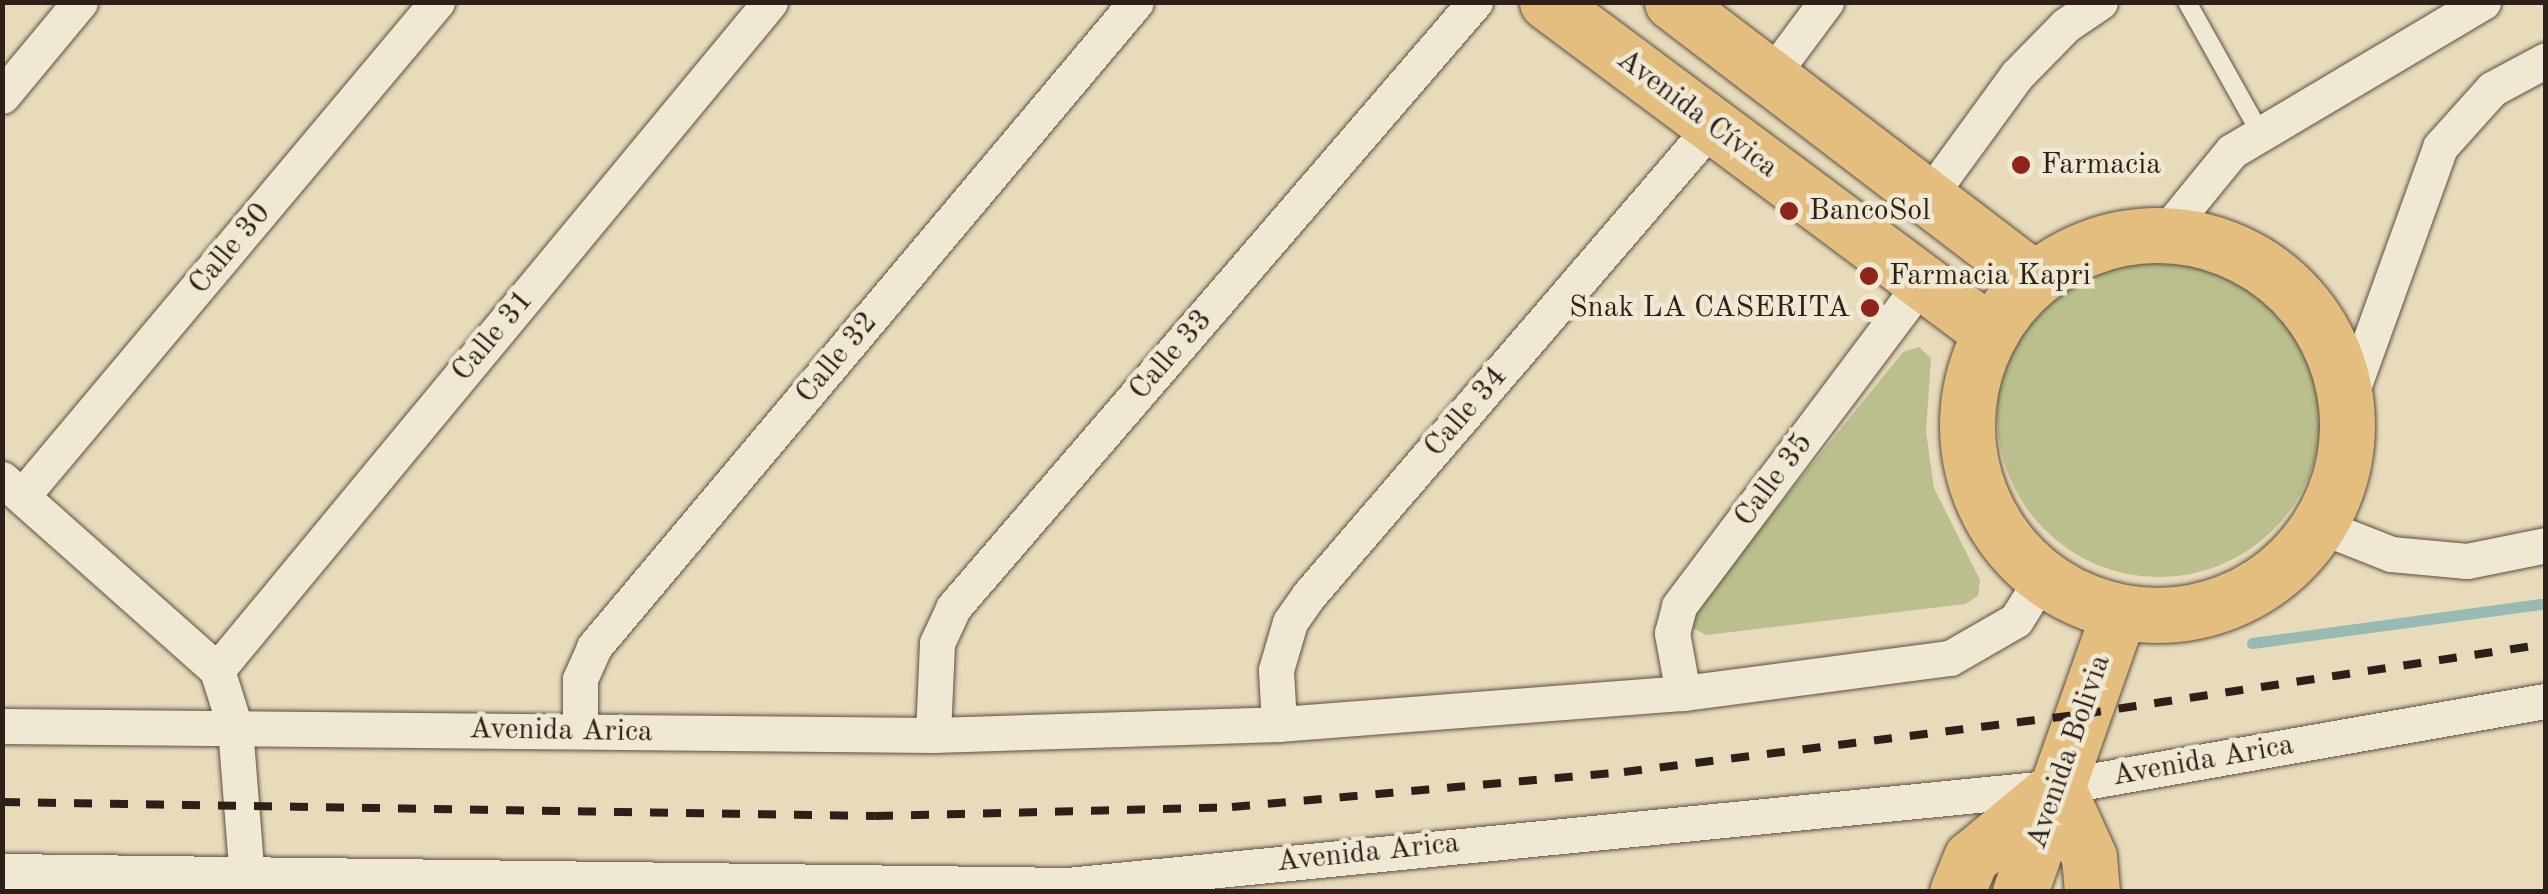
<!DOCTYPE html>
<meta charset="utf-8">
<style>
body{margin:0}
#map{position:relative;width:2548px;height:894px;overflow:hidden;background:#e7dbbb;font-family:"Old Standard TT",serif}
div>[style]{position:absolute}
.green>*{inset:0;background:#babf8d}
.round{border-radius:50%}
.stream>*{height:11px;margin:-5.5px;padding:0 5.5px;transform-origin:5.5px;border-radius:5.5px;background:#97bbb3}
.roads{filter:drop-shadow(0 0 2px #5c4f42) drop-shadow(0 0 2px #5c4f42)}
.service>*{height:18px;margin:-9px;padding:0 9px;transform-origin:9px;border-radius:9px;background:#efe8d3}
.minor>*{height:35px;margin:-17.5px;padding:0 17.5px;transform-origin:17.5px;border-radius:17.5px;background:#efe8d3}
.primary>*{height:55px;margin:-27.5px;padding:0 27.5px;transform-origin:27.5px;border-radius:27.5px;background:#e4be7e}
.primary>.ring{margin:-27.5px;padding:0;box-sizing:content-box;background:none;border:55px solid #e4be7e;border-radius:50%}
.rail>*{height:8px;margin-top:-4px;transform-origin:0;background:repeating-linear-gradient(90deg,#2e2019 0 18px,transparent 0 36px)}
.dots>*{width:28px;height:28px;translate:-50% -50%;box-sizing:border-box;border:5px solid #efe8d3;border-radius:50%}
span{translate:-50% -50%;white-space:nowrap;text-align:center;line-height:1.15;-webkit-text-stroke:9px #efe8d3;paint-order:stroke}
.street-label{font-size:30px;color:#2e2019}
.poi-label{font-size:30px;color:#2e2019}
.left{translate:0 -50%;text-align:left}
.right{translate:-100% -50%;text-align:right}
.frame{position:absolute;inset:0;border:5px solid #2e2019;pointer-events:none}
</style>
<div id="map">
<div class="green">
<i class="round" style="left:1997px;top:253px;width:324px;height:324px"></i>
<i style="clip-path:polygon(1919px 347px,1931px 358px,1926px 431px,1934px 488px,1980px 580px,1978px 596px,1965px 604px,1706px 635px,1693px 628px,1692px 613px,1903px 352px)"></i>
</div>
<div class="stream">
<i style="left:2252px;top:643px;width:297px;rotate:-7.7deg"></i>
</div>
<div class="roads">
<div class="service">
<i style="left:2187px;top:2px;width:148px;rotate:60.8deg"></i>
</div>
<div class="minor">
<i style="left:1770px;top:77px;width:94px;rotate:-53.3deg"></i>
<i style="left:2px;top:96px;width:122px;rotate:-50.3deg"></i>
<i style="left:1928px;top:197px;width:151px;rotate:-53.9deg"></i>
<i style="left:2017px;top:75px;width:70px;rotate:-45.6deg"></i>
<i style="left:2066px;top:25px;width:41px;rotate:-34.1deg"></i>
<i style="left:2164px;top:234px;width:107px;rotate:-50.7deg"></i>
<i style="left:2232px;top:151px;width:292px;rotate:-30.7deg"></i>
<i style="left:2346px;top:407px;width:276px;rotate:-70.1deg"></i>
<i style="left:2440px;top:147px;width:78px;rotate:-48.1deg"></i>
<i style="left:2492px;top:89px;width:61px;rotate:-28.2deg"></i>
<i style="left:2px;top:479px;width:288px;rotate:41.6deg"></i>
<i style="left:217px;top:670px;width:60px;rotate:72.5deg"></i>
<i style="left:235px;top:727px;width:166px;rotate:85.5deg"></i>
<i style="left:23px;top:495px;width:644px;rotate:-49.98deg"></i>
<i style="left:2320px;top:526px;width:76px;rotate:21.5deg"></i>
<i style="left:2391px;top:554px;width:76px;rotate:5.3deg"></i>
<i style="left:2467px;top:561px;width:81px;rotate:-11.4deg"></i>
<i style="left:217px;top:670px;width:867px;rotate:-50.38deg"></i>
<i style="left:1683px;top:693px;width:61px;rotate:-100.4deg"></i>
<i style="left:1672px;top:633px;width:28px;rotate:-75deg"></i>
<i style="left:1679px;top:606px;width:405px;rotate:-53.1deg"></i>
<i style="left:1279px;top:724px;width:54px;rotate:-93.2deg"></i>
<i style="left:1276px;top:670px;width:50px;rotate:-73.7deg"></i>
<i style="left:1290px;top:622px;width:33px;rotate:-55deg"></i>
<i style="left:1309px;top:595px;width:620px;rotate:-49.32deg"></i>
<i style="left:2px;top:726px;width:931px;rotate:0.55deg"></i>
<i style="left:933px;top:735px;width:346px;rotate:-1.8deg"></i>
<i style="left:1279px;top:724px;width:405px;rotate:-4.4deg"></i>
<i style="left:1683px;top:693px;width:269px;rotate:-7.5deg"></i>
<i style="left:1950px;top:658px;width:76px;rotate:-29.9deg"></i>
<i style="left:2016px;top:620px;width:51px;rotate:-57.9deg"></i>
<i style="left:580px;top:731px;width:52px;rotate:-90deg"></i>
<i style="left:580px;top:679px;width:35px;rotate:-66deg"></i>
<i style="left:594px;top:647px;width:842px;rotate:-49.96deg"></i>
<i style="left:933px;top:735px;width:92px;rotate:-87.5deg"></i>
<i style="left:937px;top:643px;width:38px;rotate:-65deg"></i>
<i style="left:953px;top:608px;width:800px;rotate:-49.26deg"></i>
<i style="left:2px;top:871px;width:1065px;rotate:0.75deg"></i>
<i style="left:1067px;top:885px;width:995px;rotate:-5.65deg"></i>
<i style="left:2057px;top:787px;width:497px;rotate:-10deg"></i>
</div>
<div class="primary">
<i style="left:1547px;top:2px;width:554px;rotate:36.7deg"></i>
<i style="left:1672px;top:2px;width:456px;rotate:37.4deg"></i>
<i class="ring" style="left:1967px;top:235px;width:325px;height:325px"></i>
<i style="left:2057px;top:787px;width:77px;rotate:65.4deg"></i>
<i style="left:2089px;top:857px;width:35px;rotate:85deg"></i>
<i style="left:1957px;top:892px;width:37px;rotate:-68deg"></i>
<i style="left:1971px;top:858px;width:112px;rotate:-39.5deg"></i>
<i style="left:2020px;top:892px;width:297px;rotate:-70.5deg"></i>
</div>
</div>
<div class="rail">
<i style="left:2px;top:802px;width:873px;rotate:0.92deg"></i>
<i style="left:875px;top:816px;width:357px;rotate:-1.4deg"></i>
<i style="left:1232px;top:807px;width:394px;rotate:-5.1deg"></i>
<i style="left:1624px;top:772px;width:463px;rotate:-7.2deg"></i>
<i style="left:2083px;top:714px;width:468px;rotate:-8.6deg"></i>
</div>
<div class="dots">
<i style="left:2021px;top:165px;background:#8f2418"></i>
<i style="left:1789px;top:211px;background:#8f2418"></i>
<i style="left:1869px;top:276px;background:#8f2418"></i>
<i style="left:1870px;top:308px;background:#8f2418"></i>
</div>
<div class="street-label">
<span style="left:1697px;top:114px;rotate:37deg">Avenida Cívica</span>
<span style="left:230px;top:249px;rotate:-50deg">Calle 30</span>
<span style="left:493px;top:336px;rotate:-50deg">Calle 31</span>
<span style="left:1171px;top:355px;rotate:-49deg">Calle 33</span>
<span style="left:837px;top:358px;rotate:-50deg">Calle 32</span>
<span style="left:1466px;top:412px;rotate:-49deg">Calle 34</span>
<span style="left:1774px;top:480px;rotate:-53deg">Calle 35</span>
<span style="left:561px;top:731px;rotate:1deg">Avenida Arica</span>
<span style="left:2069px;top:752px;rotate:-71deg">Avenida Bolivia</span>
<span style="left:2203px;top:761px;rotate:-10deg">Avenida Arica</span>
<span style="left:1368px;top:853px;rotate:-6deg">Avenida Arica</span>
</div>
<div class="poi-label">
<span class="left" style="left:2041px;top:165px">Farmacia</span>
<span class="left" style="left:1809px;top:211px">BancoSol</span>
<span class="left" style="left:1889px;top:276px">Farmacia Kapri</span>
<span class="right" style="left:1850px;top:308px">Snak LA CASERITA</span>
</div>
<div class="frame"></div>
</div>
